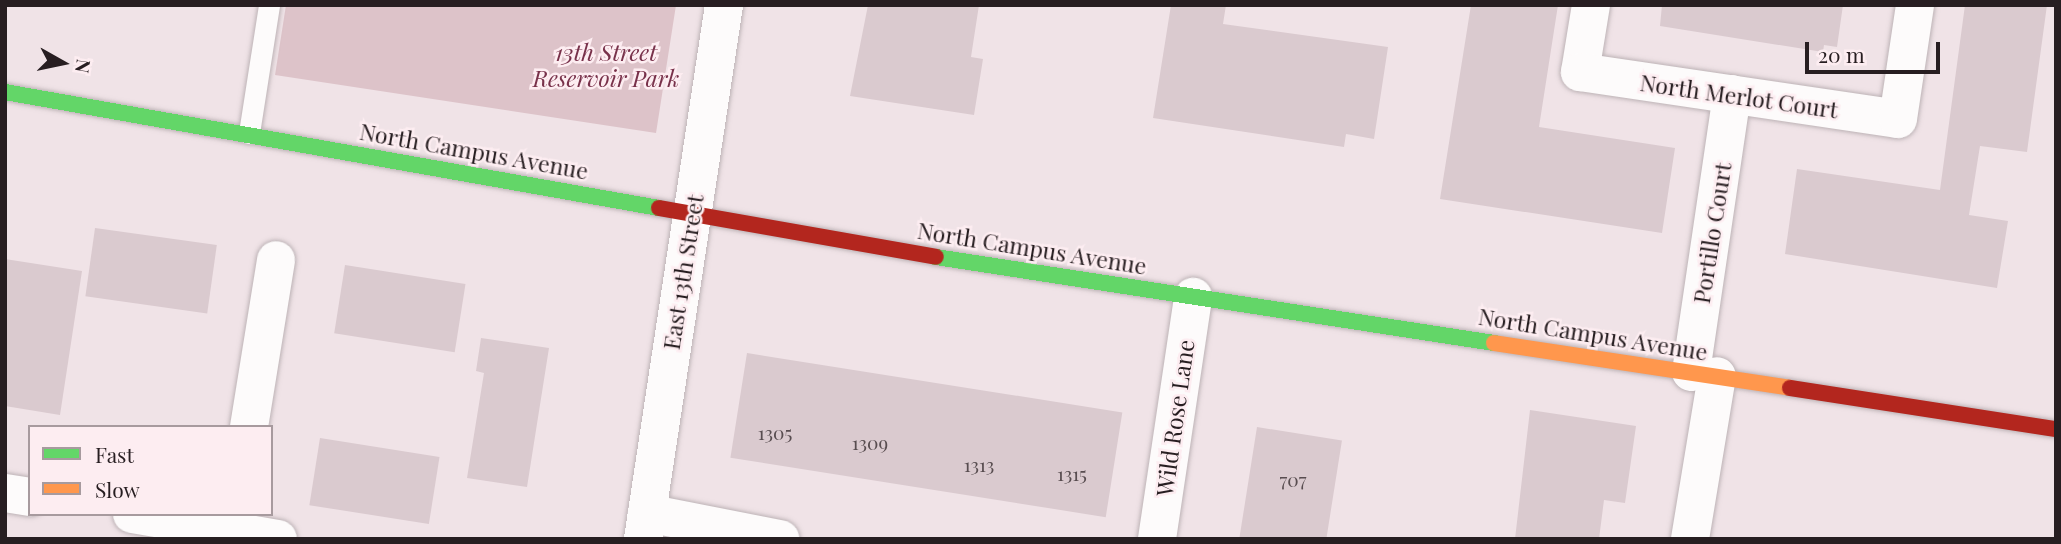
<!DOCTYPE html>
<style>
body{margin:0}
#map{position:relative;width:2061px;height:544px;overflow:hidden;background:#f0e3e7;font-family:"Playfair Display",serif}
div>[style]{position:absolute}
.green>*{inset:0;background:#ddc3c9}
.building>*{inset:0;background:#dacacf;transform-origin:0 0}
.roads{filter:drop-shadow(0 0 2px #bdb3b6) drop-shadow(0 0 2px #bdb3b6)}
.lane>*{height:21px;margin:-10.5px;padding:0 10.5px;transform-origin:10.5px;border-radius:10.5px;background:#fdfbfb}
.street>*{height:38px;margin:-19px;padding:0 19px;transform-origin:19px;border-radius:19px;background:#fdfbfb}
.fast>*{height:16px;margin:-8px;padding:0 8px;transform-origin:8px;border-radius:8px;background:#63d668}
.slow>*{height:16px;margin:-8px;padding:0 8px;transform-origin:8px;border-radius:8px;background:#ff974d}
.jam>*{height:16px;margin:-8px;padding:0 8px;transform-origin:8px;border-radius:8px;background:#b3261e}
span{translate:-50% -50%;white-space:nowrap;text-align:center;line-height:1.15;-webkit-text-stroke:5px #fdedf1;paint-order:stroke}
.number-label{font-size:19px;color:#584d50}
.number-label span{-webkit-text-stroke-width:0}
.park-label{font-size:23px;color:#78314a;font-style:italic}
.street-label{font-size:23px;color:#271e21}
.frame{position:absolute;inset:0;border:7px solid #271e21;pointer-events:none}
.legend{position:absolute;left:28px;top:425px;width:245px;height:91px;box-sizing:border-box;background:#fdedf1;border:2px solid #a79a9e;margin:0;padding:9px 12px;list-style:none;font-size:21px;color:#271e21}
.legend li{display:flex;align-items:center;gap:14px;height:35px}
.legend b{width:35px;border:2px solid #a79a9e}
.north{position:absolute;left:28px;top:28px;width:70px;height:70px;-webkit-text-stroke:5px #fdedf1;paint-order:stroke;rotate:99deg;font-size:19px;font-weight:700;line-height:28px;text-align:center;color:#271e21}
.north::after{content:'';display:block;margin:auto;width:24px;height:32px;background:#271e21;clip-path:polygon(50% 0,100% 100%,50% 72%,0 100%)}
.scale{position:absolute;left:1805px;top:42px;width:135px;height:32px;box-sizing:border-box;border:4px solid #271e21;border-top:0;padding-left:9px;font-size:21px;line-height:24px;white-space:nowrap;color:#271e21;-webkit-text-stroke:5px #fdedf1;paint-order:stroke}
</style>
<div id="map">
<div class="green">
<i style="clip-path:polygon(286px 5px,676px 5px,656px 133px,275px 75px)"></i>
</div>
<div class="building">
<i style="clip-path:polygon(868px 5px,979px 5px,971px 57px,983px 59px,974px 115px,850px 96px)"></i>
<i style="clip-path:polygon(1171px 5px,1226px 5px,1223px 24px,1388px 47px,1374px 139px,1346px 134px,1344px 147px,1153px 118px)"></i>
<i style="clip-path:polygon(1471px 5px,1558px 5px,1539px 127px,1675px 148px,1662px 233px,1440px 199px)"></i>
<i style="clip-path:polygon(1662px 5px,1843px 5px,1837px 47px,1824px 45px,1823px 52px,1660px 26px)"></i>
<i style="clip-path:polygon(1965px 5px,2047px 5px,2027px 152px,1980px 146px,1969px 215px,2008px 221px,1997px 288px,1785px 254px,1797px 169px,1940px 190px)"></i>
<i style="left:95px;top:228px;width:123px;height:69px;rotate:8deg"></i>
<i style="clip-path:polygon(5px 259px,82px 271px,60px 415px,5px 406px)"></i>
<i style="left:345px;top:265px;width:122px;height:69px;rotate:9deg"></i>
<i style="clip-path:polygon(481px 338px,549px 348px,527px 487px,467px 478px,484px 373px,476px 371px)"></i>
<i style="left:747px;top:353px;width:380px;height:106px;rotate:9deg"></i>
<i style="clip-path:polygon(1530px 410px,1636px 426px,1625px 503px,1604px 500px,1599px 539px,1515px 539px)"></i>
<i style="left:1257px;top:427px;width:86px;height:113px;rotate:9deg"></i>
<i style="left:320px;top:438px;width:121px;height:68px;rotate:9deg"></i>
</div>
<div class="roads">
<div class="lane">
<i style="left:249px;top:133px;width:130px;rotate:-81.1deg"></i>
</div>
<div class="street">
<i style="left:1591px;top:5px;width:68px;rotate:99.3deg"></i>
<i style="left:1580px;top:72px;width:321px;rotate:8.4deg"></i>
<i style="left:1898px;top:119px;width:115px;rotate:-81.5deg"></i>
<i style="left:1691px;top:372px;width:281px;rotate:-81.6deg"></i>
<i style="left:249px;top:427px;width:169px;rotate:-80.8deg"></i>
<i style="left:5px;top:493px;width:25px;rotate:9deg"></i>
<i style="left:647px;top:513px;width:136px;rotate:11.1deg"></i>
<i style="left:132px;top:514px;width:148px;rotate:9.7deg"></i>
<i style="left:643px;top:539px;width:540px;rotate:-81.37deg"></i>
<i style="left:1157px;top:539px;width:245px;rotate:-81.5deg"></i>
<i style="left:1690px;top:539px;width:165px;rotate:-80.6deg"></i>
</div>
<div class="fast">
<i style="left:5px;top:92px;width:664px;rotate:10.06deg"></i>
<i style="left:936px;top:257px;width:565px;rotate:8.76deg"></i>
</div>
<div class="slow">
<i style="left:1494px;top:343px;width:299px;rotate:8.6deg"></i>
</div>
<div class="jam">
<i style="left:659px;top:208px;width:281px;rotate:10deg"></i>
<i style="left:1790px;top:388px;width:269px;rotate:8.8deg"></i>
</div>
</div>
<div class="number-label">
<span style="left:775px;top:433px">1305</span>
<span style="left:870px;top:443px">1309</span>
<span style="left:979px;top:465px">1313</span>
<span style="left:1072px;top:474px">1315</span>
<span style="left:1293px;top:480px">707</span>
</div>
<div class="park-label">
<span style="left:606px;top:65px">13th Street<br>Reservoir Park</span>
</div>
<div class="street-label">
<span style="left:1739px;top:96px;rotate:8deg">North Merlot Court</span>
<span style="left:474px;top:151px;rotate:10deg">North Campus Avenue</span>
<span style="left:1712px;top:233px;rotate:-81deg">Portillo Court</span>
<span style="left:1032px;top:248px;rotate:9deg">North Campus Avenue</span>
<span style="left:683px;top:272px;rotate:-81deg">East 13th Street</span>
<span style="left:1593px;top:334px;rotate:9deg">North Campus Avenue</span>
<span style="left:1175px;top:418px;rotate:-82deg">Wild Rose Lane</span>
</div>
<div class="frame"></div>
<ul class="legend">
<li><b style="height:9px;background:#63d668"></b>Fast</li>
<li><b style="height:9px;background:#ff974d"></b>Slow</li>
</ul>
<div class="north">N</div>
<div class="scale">20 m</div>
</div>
